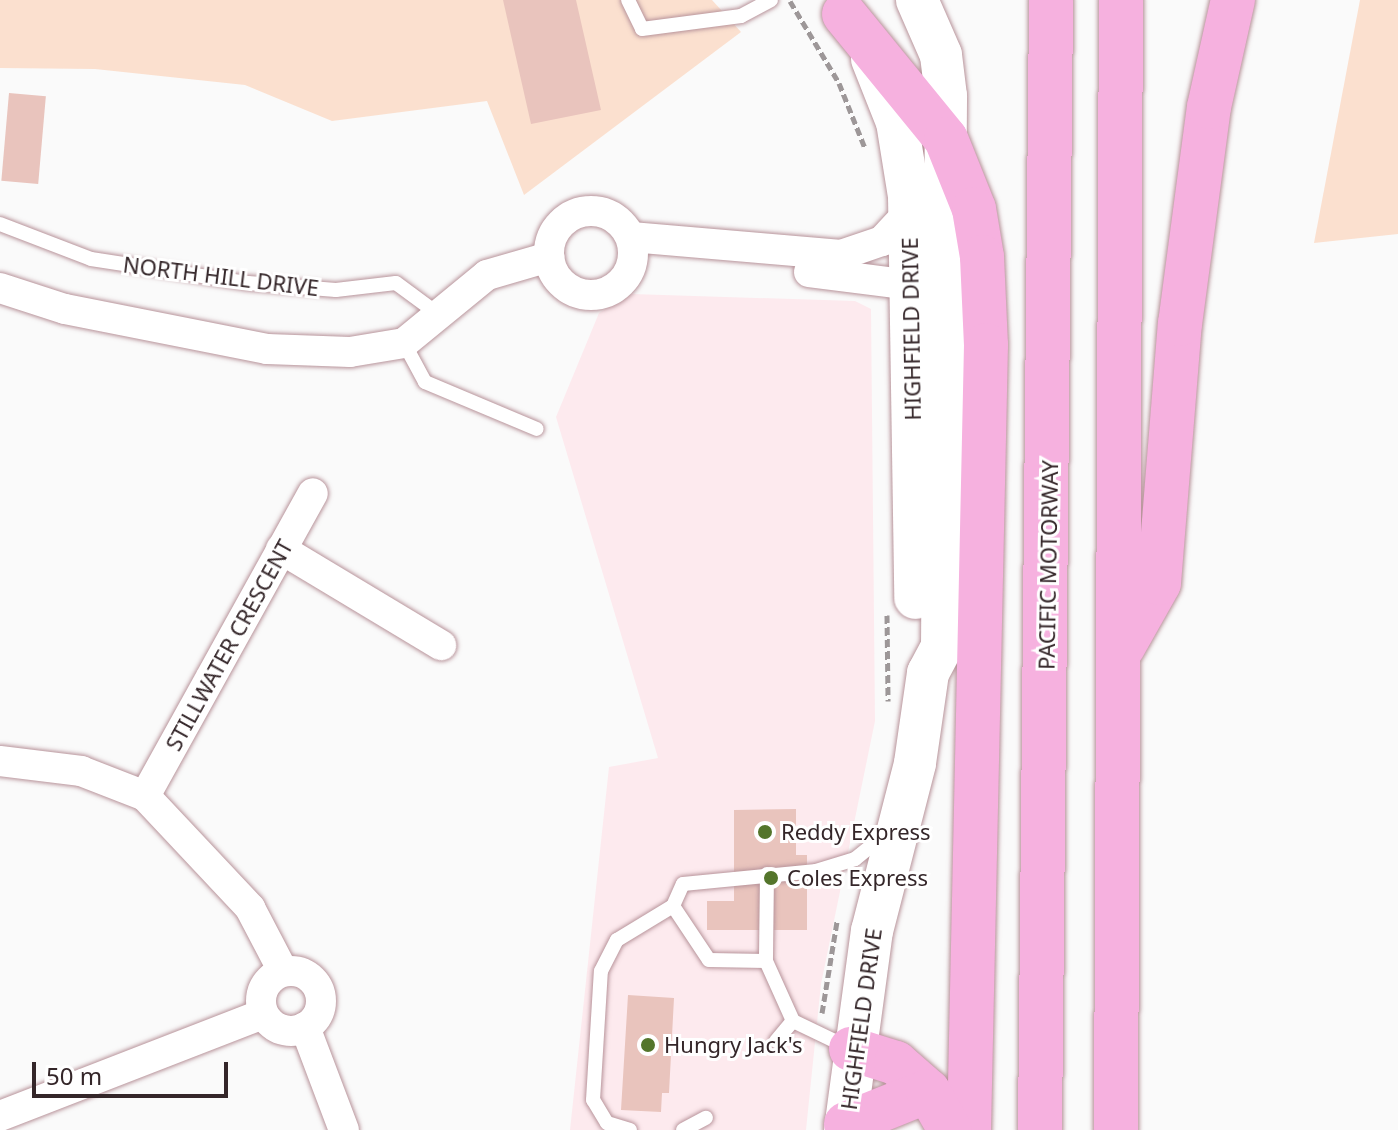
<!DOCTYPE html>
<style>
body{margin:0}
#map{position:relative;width:1398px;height:1130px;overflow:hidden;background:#fafafa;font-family:"Noto Sans",sans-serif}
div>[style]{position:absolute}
.built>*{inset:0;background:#fdeaee}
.green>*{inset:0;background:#fbe0cf}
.building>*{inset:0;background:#e9c4bd;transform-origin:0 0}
.path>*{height:5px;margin-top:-2.5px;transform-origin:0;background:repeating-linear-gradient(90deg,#9d9798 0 8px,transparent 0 12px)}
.roads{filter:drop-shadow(0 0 2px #b8949b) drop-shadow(0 0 2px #b8949b)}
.lane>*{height:14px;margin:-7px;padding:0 7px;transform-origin:7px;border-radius:7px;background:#fff}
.street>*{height:30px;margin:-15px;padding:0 15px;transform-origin:15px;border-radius:15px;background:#fff}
.street>.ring{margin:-15px;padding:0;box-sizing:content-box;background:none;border:30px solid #fff;border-radius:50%}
.secondary>*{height:42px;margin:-21px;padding:0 21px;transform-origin:21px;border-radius:21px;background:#fff}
.highway>*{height:44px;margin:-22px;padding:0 22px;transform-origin:22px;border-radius:22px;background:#f6b1df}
.dots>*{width:22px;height:22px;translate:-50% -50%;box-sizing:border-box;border:4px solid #fff;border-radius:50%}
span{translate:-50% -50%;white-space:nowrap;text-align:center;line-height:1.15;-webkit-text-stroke:6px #fff;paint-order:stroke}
.street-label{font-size:22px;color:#342629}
.poi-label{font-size:22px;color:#342629}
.left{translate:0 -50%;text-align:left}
.scale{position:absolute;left:32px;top:1062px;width:196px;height:36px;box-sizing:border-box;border:4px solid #342629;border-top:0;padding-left:10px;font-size:24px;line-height:28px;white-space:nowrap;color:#342629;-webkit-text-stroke:6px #fff;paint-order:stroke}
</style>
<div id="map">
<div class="built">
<i style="clip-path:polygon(632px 294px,855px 301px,871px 309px,875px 721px,821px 984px,806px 1130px,570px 1130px,609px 767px,658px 758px,556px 417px,599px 313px)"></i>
</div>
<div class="green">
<i style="clip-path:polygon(0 0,712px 0,741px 32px,524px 195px,487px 101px,332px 121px,245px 85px,95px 69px,0 68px)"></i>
<i style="clip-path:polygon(1360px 0,1398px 0,1398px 234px,1314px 243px)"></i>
</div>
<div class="building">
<i style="clip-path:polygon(503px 0,576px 0,601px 110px,531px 124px)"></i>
<i style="left:9px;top:93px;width:37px;height:88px;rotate:5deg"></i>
<i style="clip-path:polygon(796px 809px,796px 855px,807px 855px,807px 930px,707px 930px,707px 901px,734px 901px,734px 810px)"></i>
<i style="clip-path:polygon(628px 995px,674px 998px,669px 1093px,662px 1093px,661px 1112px,621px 1110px)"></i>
</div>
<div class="path">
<i style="left:790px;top:1px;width:96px;rotate:59.1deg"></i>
<i style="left:839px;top:83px;width:70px;rotate:68.2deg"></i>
<i style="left:887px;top:615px;width:86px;rotate:89.3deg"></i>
<i style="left:822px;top:1013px;width:93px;rotate:-80.7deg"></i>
</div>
<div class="roads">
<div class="lane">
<i style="left:628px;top:0;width:32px;rotate:64deg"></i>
<i style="left:642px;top:29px;width:100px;rotate:-7.5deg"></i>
<i style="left:741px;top:16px;width:34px;rotate:-28deg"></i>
<i style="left:0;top:224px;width:97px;rotate:21deg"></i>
<i style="left:91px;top:259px;width:159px;rotate:8.7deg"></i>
<i style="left:248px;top:283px;width:88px;rotate:4.5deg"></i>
<i style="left:336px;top:290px;width:60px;rotate:-6.7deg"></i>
<i style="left:396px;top:283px;width:52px;rotate:36.4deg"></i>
<i style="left:404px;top:343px;width:44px;rotate:61.7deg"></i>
<i style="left:425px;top:382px;width:121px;rotate:22.8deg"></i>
<i style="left:767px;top:874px;width:87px;rotate:90.7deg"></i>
<i style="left:766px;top:961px;width:66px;rotate:65.8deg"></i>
<i style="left:766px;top:961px;width:57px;rotate:-179deg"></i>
<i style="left:709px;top:960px;width:65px;rotate:-123.7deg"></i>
<i style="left:673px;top:906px;width:24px;rotate:-66deg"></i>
<i style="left:683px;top:884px;width:134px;rotate:-5.6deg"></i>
<i style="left:816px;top:871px;width:41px;rotate:-17.1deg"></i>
<i style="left:855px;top:859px;width:38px;rotate:-39deg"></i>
<i style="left:776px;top:1041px;width:26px;rotate:-50deg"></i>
<i style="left:793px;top:1021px;width:60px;rotate:25.7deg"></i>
<i style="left:630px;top:1130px;width:24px;rotate:-163deg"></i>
<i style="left:607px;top:1123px;width:27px;rotate:-121deg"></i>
<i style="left:593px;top:1100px;width:129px;rotate:-86.5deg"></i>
<i style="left:601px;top:971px;width:35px;rotate:-63deg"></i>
<i style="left:617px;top:940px;width:66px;rotate:-31.3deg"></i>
<i style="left:683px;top:1130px;width:26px;rotate:-28deg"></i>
</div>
<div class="street">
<i class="ring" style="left:549px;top:211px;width:54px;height:54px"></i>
<i style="left:631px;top:237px;width:211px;rotate:4.9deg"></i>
<i style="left:841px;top:255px;width:43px;rotate:-18.9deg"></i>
<i style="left:882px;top:241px;width:41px;rotate:-47deg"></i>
<i style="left:809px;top:272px;width:102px;rotate:7.3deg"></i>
<i style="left:0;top:288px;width:68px;rotate:17.9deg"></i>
<i style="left:65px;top:309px;width:206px;rotate:11.2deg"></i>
<i style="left:267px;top:349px;width:83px;rotate:2.1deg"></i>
<i style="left:350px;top:352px;width:55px;rotate:-9.5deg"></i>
<i style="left:404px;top:343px;width:107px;rotate:-39.3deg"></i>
<i style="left:487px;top:275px;width:65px;rotate:-16.2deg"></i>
<i style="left:281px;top:549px;width:187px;rotate:31deg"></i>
<i style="left:0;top:761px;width:82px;rotate:7deg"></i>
<i style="left:81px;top:771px;width:69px;rotate:21.3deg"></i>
<i style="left:145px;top:796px;width:154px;rotate:46.8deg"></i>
<i style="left:250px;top:908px;width:71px;rotate:62.4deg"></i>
<i style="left:145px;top:796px;width:346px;rotate:-61deg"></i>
<i class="ring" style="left:261px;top:971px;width:30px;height:30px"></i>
<i style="left:305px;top:1027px;width:110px;rotate:69.3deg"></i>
<i style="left:0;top:1116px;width:282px;rotate:-21.2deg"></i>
</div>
<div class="secondary">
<i style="left:872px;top:59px;width:68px;rotate:68.4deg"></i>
<i style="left:897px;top:122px;width:75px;rotate:80.8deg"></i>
<i style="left:909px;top:196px;width:402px;rotate:89.1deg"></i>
<i style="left:845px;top:1130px;width:201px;rotate:-82.3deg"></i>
<i style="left:872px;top:931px;width:173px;rotate:-75.6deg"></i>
<i style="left:915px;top:763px;width:91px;rotate:-81.8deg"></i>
<i style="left:928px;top:673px;width:30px;rotate:-62deg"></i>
<i style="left:942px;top:647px;width:551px;rotate:-89.58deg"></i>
<i style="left:946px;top:96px;width:41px;rotate:-97deg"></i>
<i style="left:941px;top:55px;width:60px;rotate:-113.6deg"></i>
</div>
<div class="highway">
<i style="left:844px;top:14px;width:161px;rotate:50.8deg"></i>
<i style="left:946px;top:139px;width:75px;rotate:68.2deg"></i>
<i style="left:974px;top:209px;width:49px;rotate:80.5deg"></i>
<i style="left:982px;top:257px;width:88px;rotate:87.4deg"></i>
<i style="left:986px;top:345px;width:785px;rotate:91.24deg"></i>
<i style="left:1123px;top:647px;width:73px;rotate:-60.6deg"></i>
<i style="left:1159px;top:583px;width:260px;rotate:-85.4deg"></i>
<i style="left:1180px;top:324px;width:219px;rotate:-82.4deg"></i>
<i style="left:1209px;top:107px;width:110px;rotate:-77.4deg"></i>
<i style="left:851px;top:1049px;width:47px;rotate:17.3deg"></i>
<i style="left:896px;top:1063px;width:43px;rotate:41.2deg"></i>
<i style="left:846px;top:1124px;width:88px;rotate:-21.9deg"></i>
<i style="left:928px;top:1091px;width:45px;rotate:60.6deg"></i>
<i style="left:1040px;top:1130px;width:1130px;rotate:-89.44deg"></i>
<i style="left:1116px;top:1130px;width:1130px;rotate:-89.75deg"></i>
</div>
</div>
<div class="dots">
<i style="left:765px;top:832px;background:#54752b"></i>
<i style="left:771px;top:878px;background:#54752b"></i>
<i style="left:648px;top:1045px;background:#54752b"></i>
</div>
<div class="street-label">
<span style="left:221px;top:276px;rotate:7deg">NORTH HILL DRIVE</span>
<span style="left:911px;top:329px;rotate:-91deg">HIGHFIELD DRIVE</span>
<span style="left:1048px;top:565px;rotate:-89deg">PACIFIC MOTORWAY</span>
<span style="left:229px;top:645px;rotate:-61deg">STILLWATER CRESCENT</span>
<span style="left:861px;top:1019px;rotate:-82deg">HIGHFIELD DRIVE</span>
</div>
<div class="poi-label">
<span class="left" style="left:781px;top:832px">Reddy Express</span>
<span class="left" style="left:787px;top:878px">Coles Express</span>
<span class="left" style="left:664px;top:1045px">Hungry Jack's</span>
</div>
<div class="scale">50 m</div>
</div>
